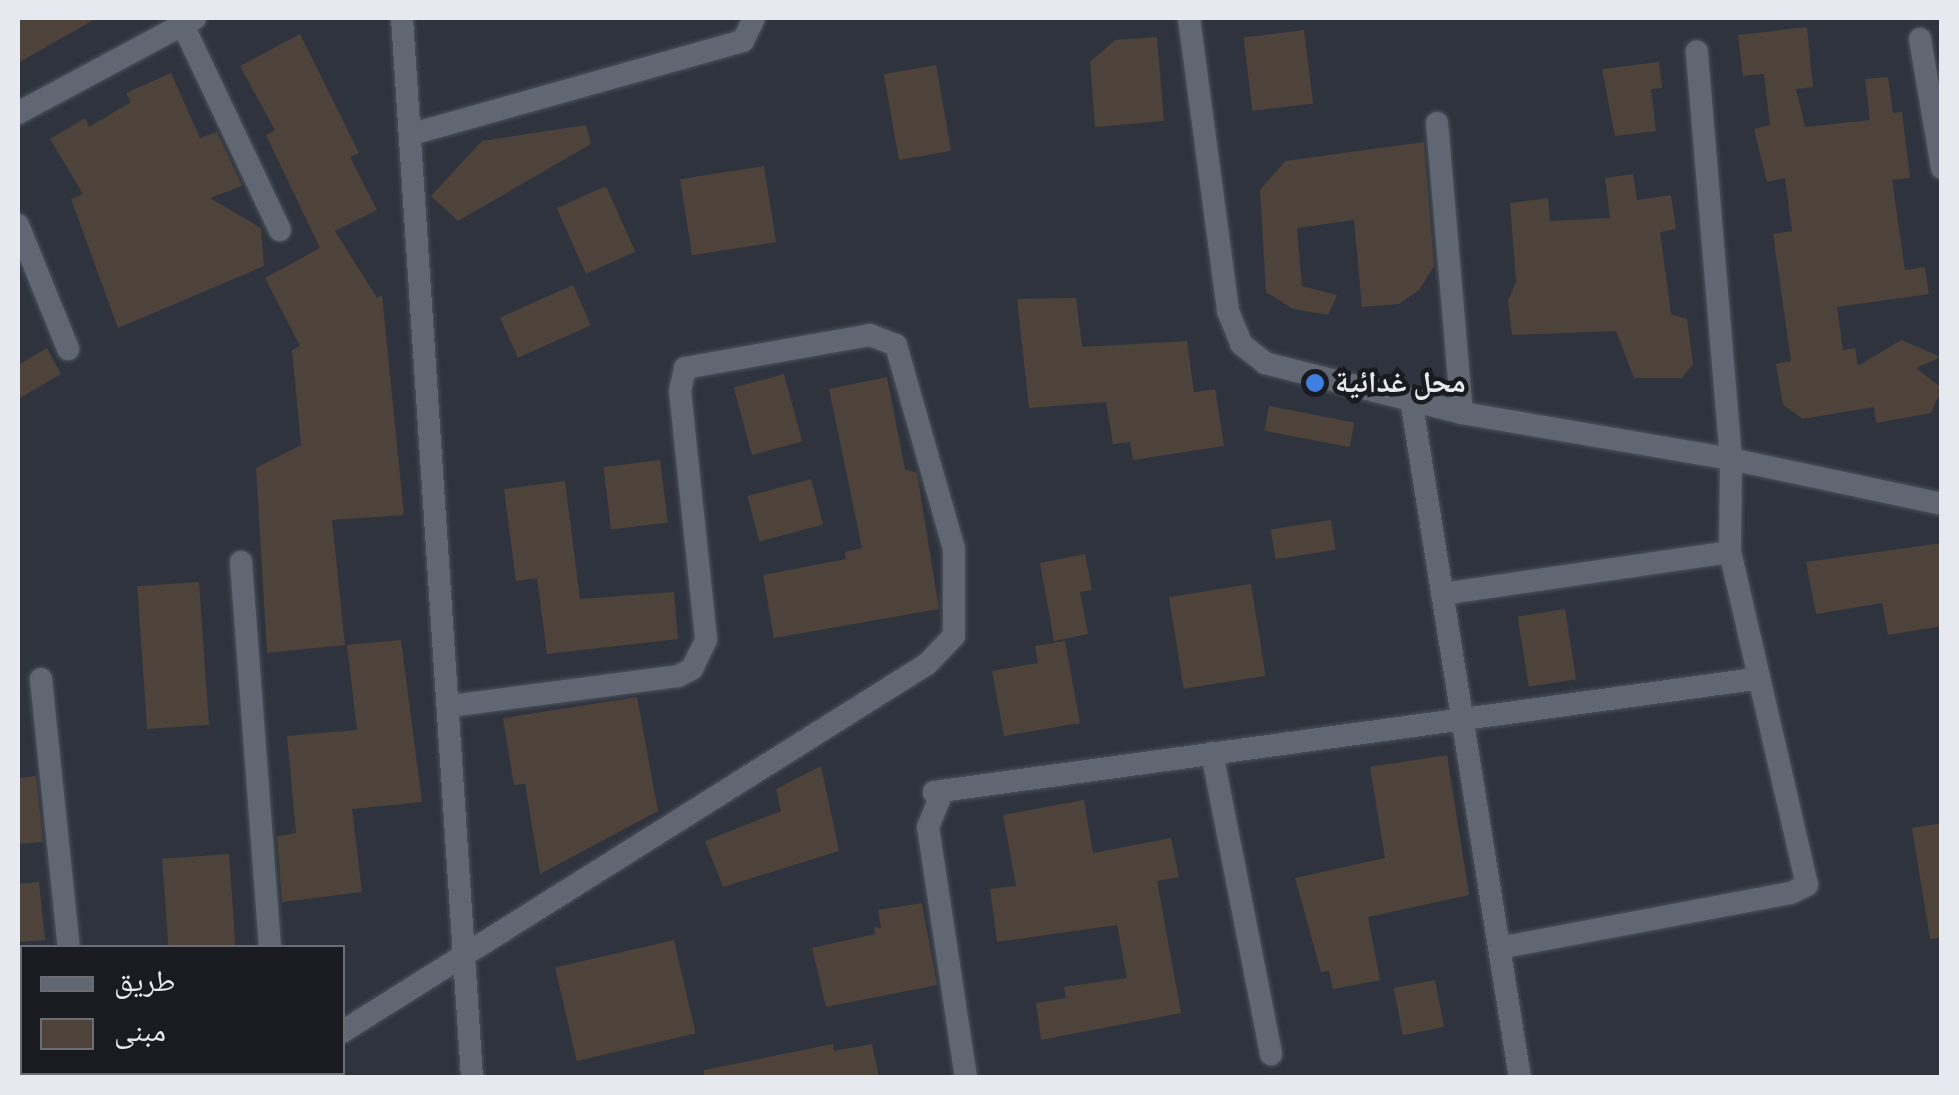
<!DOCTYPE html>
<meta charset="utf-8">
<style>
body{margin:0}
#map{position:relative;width:1959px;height:1095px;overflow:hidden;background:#2e333e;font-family:Signika,"Noto Naskh Arabic",sans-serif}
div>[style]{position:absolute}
.building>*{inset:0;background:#4d433a;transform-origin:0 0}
.roads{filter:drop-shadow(0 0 2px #4c515a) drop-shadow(0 0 2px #4c515a)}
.street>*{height:22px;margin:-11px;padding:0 11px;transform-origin:11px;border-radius:11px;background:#616772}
.dots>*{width:28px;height:28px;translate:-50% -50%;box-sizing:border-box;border:5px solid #191b20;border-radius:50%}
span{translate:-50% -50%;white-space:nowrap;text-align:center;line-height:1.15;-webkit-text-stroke:9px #191b20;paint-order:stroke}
.poi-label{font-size:30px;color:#e6e9f0;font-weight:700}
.left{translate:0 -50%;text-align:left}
.frame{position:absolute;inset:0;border:20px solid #e6e9f0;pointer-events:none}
.legend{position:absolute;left:20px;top:945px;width:325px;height:130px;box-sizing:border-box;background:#191b20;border:2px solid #6b6d73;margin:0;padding:12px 18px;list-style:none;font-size:30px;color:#e6e9f0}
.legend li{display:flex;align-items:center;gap:20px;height:50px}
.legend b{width:50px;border:2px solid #6b6d73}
</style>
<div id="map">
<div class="building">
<i style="clip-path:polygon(18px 18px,97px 18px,18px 63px)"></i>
<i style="clip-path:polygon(1807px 27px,1813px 87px,1796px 89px,1805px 127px,1870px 120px,1865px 79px,1888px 77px,1893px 113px,1902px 112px,1910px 178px,1892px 180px,1905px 270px,1925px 267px,1929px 294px,1837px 307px,1843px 350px,1855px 348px,1858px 366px,1901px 340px,1941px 357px,1916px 368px,1942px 388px,1931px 413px,1876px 423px,1874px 407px,1803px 419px,1783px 405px,1776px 364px,1791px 361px,1773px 234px,1792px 231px,1785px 178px,1767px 182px,1754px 129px,1770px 125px,1764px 74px,1743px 76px,1738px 35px)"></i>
<i style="left:1304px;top:30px;width:74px;height:61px;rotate:83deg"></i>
<i style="clip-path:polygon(300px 34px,359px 153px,350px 157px,377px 210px,335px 231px,377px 298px,382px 295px,404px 515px,332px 520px,345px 645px,267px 653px,256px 468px,301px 445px,292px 350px,300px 346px,265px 278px,320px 248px,266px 135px,275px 130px,240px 66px)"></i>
<i style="clip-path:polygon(1157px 37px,1164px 121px,1095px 127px,1090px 62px,1115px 40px)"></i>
<i style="clip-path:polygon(1659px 62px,1662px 88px,1651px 89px,1656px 131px,1615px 136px,1602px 69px)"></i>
<i style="left:936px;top:65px;width:87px;height:53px;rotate:80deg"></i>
<i style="clip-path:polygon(171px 73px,200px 138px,217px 132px,242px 186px,210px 198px,261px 228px,264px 266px,118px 328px,71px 199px,83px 194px,50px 139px,85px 118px,89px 127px,131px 102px,126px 93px)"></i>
<i style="clip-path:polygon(586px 125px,591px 144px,458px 221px,431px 196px,482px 141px)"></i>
<i style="clip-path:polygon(1424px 142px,1434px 266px,1419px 290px,1399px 304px,1362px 307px,1354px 220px,1297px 228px,1302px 286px,1337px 295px,1328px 315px,1293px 309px,1266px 292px,1260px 190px,1285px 161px)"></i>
<i style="left:764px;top:166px;width:77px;height:85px;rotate:81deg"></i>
<i style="clip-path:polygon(1633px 174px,1637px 200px,1671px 195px,1676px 229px,1660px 232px,1671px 314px,1687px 319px,1693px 364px,1682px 378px,1634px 378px,1616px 331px,1512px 335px,1508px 301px,1516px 282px,1510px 203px,1548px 198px,1550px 221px,1610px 218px,1605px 178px)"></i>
<i style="left:606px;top:186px;width:72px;height:54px;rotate:66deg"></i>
<i style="left:573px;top:285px;width:44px;height:80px;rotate:66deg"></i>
<i style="clip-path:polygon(1076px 298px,1082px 347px,1187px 341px,1194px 392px,1215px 389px,1224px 446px,1133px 460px,1130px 442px,1113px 444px,1106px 402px,1029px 408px,1017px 299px)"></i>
<i style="clip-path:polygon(47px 348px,61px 374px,18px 399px,18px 365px)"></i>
<i style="left:784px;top:374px;width:70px;height:52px;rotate:75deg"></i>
<i style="clip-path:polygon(887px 377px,905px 469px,917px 473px,939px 609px,774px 638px,763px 575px,846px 559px,845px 552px,862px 548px,829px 389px)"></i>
<i style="left:1269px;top:406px;width:87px;height:25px;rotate:11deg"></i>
<i style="left:660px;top:460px;width:63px;height:57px;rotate:83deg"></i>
<i style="left:811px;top:479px;width:47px;height:66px;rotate:75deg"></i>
<i style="clip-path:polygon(565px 481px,580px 599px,674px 592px,678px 639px,547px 654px,537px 578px,516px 581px,504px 489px)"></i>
<i style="left:1331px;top:520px;width:30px;height:61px;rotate:81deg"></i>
<i style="clip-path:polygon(1942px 543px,1942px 626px,1888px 635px,1882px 603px,1816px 614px,1806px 562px)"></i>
<i style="clip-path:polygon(1085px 554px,1092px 590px,1080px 592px,1088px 634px,1054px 641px,1040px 563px)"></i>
<i style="left:199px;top:582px;width:143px;height:62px;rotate:86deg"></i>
<i style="left:1251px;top:584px;width:93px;height:83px;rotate:81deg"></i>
<i style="left:1565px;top:609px;width:71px;height:48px;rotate:81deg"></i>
<i style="clip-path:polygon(401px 640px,422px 802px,352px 809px,362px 892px,282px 902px,277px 836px,296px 833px,287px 736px,357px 730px,347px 645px)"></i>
<i style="clip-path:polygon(1065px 641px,1080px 723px,1004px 736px,992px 671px,1038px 663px,1035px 646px)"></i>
<i style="clip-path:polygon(637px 697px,658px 811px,540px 874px,525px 784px,514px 785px,503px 718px)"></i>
<i style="clip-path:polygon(1447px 755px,1469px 895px,1368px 917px,1380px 980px,1333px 989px,1329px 971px,1321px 972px,1295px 878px,1385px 858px,1370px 767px)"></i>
<i style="clip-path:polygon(821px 766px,839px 851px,723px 887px,705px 841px,781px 811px,776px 789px)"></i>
<i style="clip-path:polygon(36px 776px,43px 842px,18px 844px,18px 778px)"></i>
<i style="clip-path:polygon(1084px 800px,1093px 853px,1171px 838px,1179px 877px,1157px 881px,1181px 1013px,1041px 1040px,1036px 1003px,1066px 998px,1064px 987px,1127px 978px,1117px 925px,997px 942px,990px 889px,1016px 886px,1003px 815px)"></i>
<i style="clip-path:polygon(1942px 823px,1942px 938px,1930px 939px,1912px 828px)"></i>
<i style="left:229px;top:854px;width:94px;height:67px;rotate:86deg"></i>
<i style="clip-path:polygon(39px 882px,45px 940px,18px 942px,18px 884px)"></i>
<i style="clip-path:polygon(922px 903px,937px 985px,826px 1007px,812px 948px,875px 934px,874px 927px,881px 928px,878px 910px)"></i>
<i style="left:674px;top:940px;width:96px;height:122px;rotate:77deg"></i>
<i style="left:1435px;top:980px;width:48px;height:42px;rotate:79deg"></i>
<i style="clip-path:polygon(833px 1044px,834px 1051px,872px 1044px,879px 1078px,704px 1078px,704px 1070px)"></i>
</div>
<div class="roads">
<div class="street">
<i style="left:402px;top:18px;width:1062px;rotate:86.22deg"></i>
<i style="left:1189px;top:18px;width:296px;rotate:82.4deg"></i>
<i style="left:1228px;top:311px;width:35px;rotate:68deg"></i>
<i style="left:1241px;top:344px;width:31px;rotate:38deg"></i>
<i style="left:1265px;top:363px;width:203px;rotate:14.2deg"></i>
<i style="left:1462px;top:413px;width:273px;rotate:9.7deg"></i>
<i style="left:1731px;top:459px;width:216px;rotate:12deg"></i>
<i style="left:182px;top:23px;width:229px;rotate:64.7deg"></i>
<i style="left:1920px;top:39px;width:131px;rotate:80.3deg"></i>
<i style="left:18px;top:113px;width:201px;rotate:-28.2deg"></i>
<i style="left:1437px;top:123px;width:291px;rotate:85.1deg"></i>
<i style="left:412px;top:134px;width:344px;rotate:-15.7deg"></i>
<i style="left:743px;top:41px;width:25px;rotate:-64deg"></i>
<i style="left:18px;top:225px;width:134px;rotate:68deg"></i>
<i style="left:1411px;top:399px;width:688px;rotate:80.88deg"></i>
<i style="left:241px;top:562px;width:387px;rotate:85.7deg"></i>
<i style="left:1442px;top:594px;width:291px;rotate:-8.3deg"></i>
<i style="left:41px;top:679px;width:270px;rotate:84.1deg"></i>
<i style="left:1212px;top:753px;width:307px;rotate:78.9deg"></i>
<i style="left:1499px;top:948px;width:297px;rotate:-10.7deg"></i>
<i style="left:1791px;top:893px;width:18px;rotate:-27deg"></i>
<i style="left:1807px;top:885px;width:342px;rotate:-103deg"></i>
<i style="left:1730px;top:552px;width:93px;rotate:-89.4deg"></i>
<i style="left:1731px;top:459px;width:409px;rotate:-94.8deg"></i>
<i style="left:342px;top:1032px;width:691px;rotate:-32.17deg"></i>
<i style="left:927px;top:664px;width:39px;rotate:-46deg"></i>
<i style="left:954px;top:636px;width:87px;rotate:-90deg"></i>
<i style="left:954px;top:549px;width:212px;rotate:-105.9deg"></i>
<i style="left:896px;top:345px;width:28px;rotate:-159deg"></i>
<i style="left:870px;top:335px;width:188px;rotate:169.9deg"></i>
<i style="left:685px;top:368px;width:24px;rotate:102deg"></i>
<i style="left:680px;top:391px;width:250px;rotate:84deg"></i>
<i style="left:706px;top:640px;width:32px;rotate:116deg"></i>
<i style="left:692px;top:669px;width:16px;rotate:153deg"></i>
<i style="left:678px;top:676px;width:229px;rotate:172.5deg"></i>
<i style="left:82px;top:1072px;width:6px;rotate:81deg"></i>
<i style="left:269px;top:1078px;width:10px;rotate:-37deg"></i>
<i style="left:966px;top:1078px;width:254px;rotate:-98.6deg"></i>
<i style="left:928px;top:827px;width:29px;rotate:-68deg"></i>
<i style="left:939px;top:800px;width:9px;rotate:-122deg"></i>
<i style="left:934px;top:792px;width:829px;rotate:-7.84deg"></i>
</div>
</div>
<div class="dots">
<i style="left:1315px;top:383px;background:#3f7fe0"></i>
</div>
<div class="poi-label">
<span class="left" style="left:1335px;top:383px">محل غدائية</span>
</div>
<div class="frame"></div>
<ul class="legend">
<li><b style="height:12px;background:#616772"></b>طريق</li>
<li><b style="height:28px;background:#4d433a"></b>مبنى</li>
</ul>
</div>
